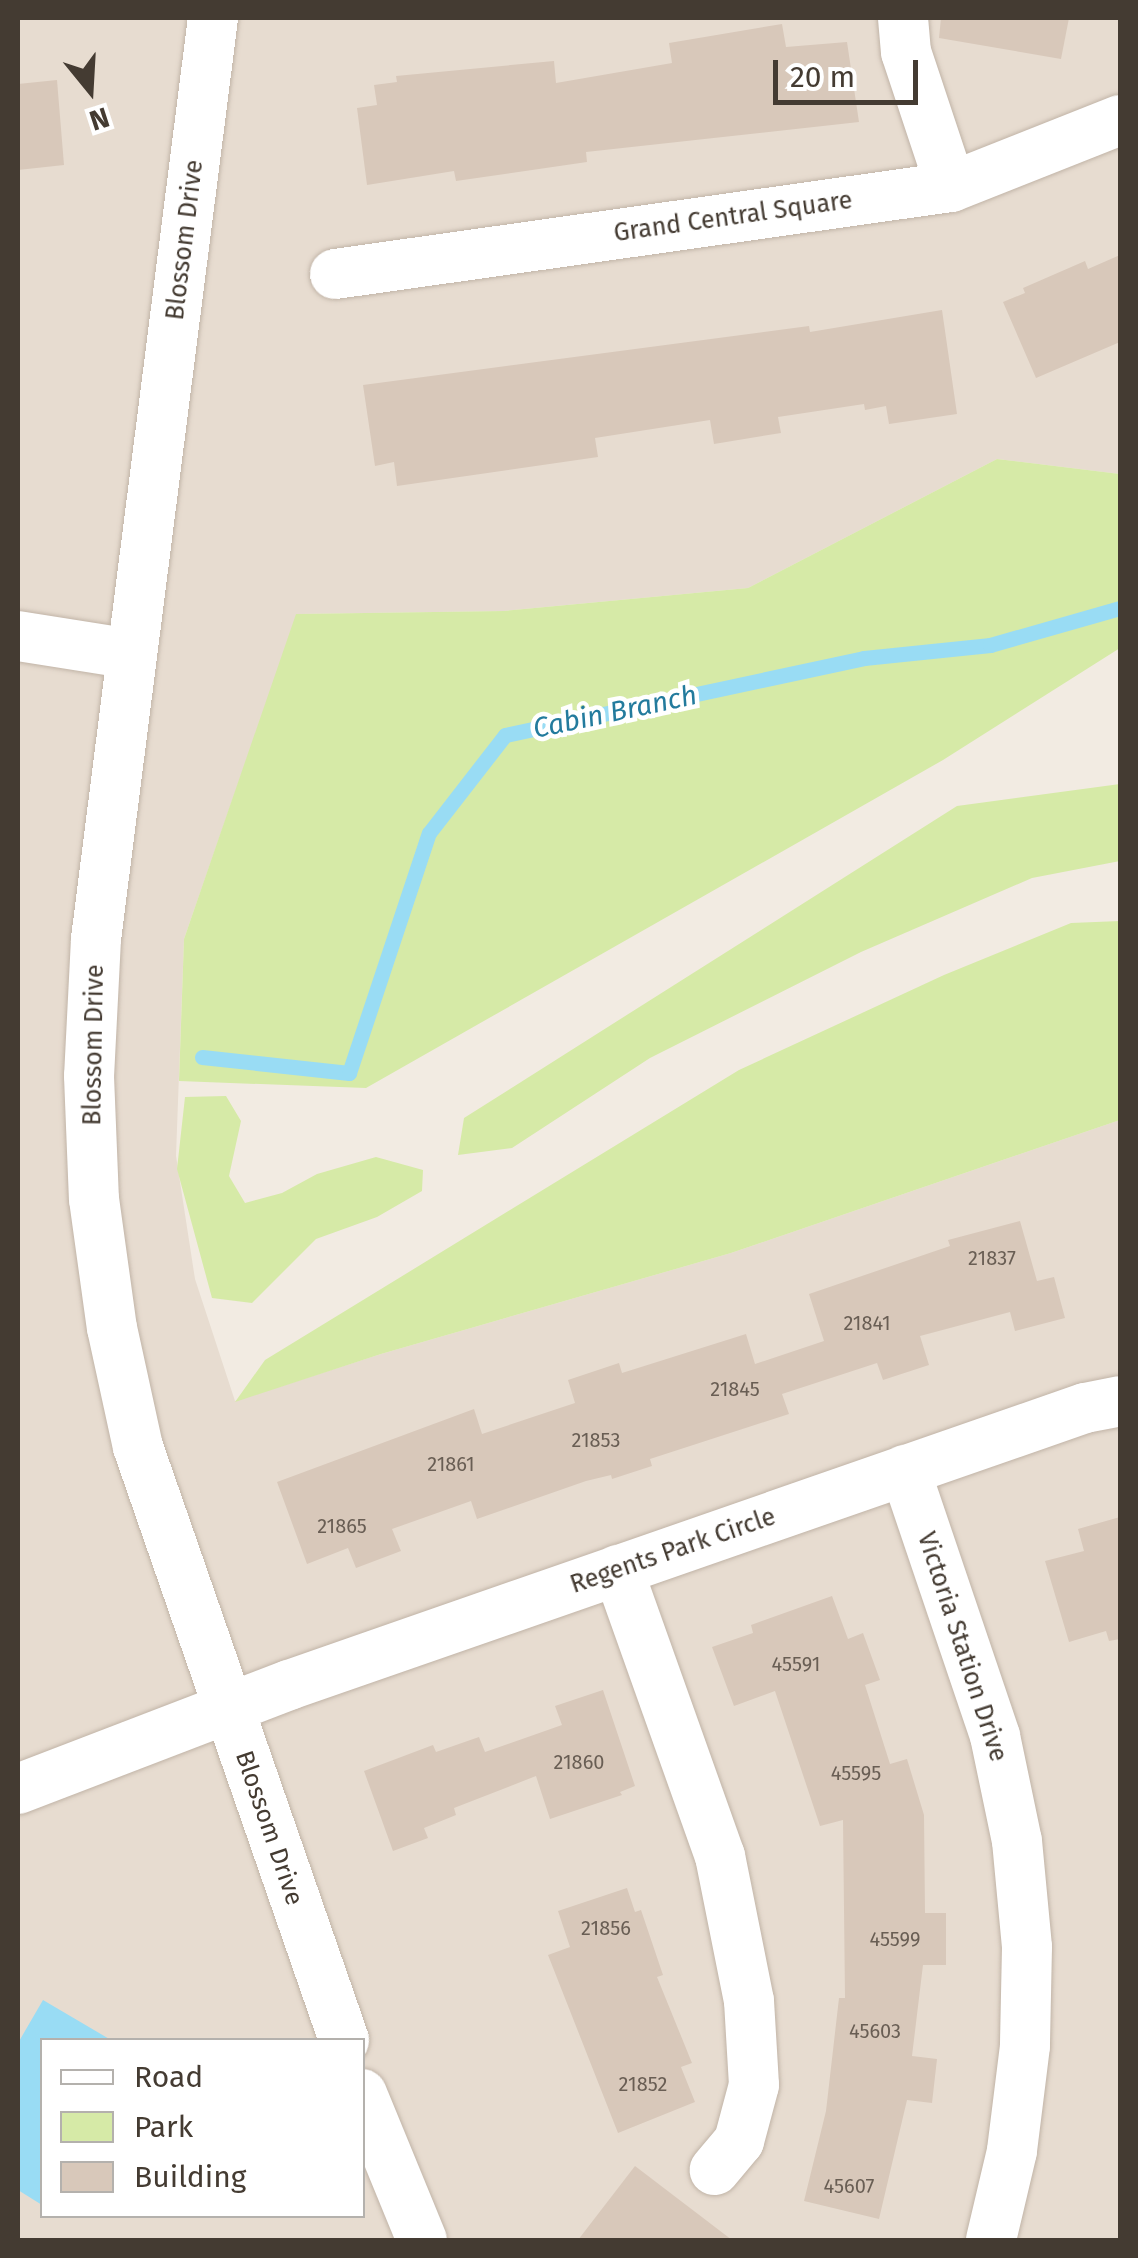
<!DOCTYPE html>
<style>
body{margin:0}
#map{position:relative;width:1138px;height:2258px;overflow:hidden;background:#f2ebe2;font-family:"Fira Sans",sans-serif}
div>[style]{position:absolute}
.residential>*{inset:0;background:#e7dcd0}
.green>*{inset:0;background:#d6eaa7}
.water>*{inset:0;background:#99dcf4}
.stream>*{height:15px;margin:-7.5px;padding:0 7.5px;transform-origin:7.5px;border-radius:7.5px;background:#99dcf4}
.building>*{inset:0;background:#d8c8ba}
.roads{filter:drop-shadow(0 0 2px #c1b4a7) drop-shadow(0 0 2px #c1b4a7)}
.minor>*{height:50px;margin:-25px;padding:0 25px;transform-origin:25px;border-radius:25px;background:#fff}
span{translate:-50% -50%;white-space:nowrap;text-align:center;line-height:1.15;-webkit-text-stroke:9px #fff;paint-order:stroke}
.number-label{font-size:20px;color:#695e54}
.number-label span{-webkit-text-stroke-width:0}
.street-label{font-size:25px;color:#443b32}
.water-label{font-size:28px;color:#237b9d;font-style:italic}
.frame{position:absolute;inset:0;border:20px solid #443b32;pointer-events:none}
.legend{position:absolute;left:40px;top:2038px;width:325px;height:180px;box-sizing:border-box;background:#fff;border:2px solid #b4b1ad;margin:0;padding:12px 18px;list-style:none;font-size:30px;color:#443b32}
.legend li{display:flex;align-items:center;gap:20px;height:50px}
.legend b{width:50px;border:2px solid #b4b1ad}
.north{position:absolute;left:40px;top:40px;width:100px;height:100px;-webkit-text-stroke:8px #fff;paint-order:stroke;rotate:162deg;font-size:28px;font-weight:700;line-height:40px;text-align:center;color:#443b32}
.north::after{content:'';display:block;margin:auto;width:35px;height:45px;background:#443b32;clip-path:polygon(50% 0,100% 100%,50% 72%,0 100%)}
.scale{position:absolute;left:773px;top:60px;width:145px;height:45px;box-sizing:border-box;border:5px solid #443b32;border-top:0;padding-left:12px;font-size:30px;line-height:35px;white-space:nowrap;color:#443b32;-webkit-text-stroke:8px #fff;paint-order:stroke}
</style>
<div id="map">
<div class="residential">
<i style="clip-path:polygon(evenodd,18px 18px,1120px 18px,1120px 474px,997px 459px,748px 588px,504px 611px,297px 614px,184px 939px,176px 1156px,195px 1279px,235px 1401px,381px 1354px,731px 1253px,1120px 1120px,1120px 2240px,18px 2240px,18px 18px,42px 2040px,362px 2040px,362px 2216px,42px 2216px,42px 2040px)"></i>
</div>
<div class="green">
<i style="clip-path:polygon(997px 459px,1120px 474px,1120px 648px,943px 760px,366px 1088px,179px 1081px,184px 939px,296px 614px,504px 611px,748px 588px)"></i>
<i style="clip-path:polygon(1120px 784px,1120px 861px,1032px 878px,861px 952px,650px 1058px,512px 1148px,458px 1155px,464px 1118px,957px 806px)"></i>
<i style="clip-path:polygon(1120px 921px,1120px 1120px,731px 1253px,381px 1354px,235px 1402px,265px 1360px,739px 1070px,944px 975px,1071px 923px)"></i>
<i style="clip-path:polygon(226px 1096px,241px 1121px,229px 1176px,245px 1203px,282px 1193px,317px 1174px,376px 1157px,423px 1170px,422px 1191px,377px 1217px,316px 1239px,252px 1303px,212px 1298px,177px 1169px,185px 1097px)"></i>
</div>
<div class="water">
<i style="clip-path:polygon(43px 2000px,111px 2040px,42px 2040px,42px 2205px,18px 2190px,18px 2043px)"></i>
</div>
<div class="stream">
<i style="left:202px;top:1057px;width:148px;rotate:6.2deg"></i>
<i style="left:349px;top:1073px;width:253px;rotate:-71.6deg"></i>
<i style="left:429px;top:833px;width:124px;rotate:-52.2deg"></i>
<i style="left:505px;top:735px;width:367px;rotate:-12.1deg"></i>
<i style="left:864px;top:658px;width:127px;rotate:-5.9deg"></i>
<i style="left:990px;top:645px;width:135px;rotate:-15.9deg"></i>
</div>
<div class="building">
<i style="clip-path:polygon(941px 18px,1069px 18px,1061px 59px,939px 38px)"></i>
<i style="clip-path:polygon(782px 24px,786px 47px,847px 42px,859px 122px,586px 152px,587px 162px,456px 181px,454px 171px,367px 185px,357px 108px,377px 105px,374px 85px,397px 82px,396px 76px,554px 61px,556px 83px,672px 63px,669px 43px)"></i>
<i style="clip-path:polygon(57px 80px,64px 165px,18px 170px,18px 84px)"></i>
<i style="clip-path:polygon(1120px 255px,1120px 342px,1036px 378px,1003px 302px,1025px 293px,1023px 288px,1085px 261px,1088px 269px)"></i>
<i style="clip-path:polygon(942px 310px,957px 414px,889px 424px,886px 406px,865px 410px,864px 404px,778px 417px,781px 433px,714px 444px,710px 420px,595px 438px,598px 457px,397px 486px,394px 462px,375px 466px,363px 385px,809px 326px,810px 332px)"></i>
<i style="clip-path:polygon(1020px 1221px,1037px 1281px,1054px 1277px,1065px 1318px,1015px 1331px,1010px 1312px,920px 1336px,929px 1365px,883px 1380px,877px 1363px,782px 1394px,789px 1414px,650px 1459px,652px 1466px,612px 1479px,611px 1475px,586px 1481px,477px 1519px,471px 1501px,392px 1529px,401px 1551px,356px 1568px,348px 1548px,307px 1564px,277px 1482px,474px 1409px,482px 1434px,575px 1403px,568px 1380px,619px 1363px,622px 1373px,746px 1334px,755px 1364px,824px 1341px,809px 1294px,950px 1246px,948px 1240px)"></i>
<i style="clip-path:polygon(1120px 1517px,1120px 1639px,1109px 1641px,1106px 1631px,1069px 1642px,1045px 1561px,1084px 1551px,1078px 1529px)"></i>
<i style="clip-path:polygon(832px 1596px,848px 1639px,863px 1633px,880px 1680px,865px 1685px,890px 1764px,907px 1759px,924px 1815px,925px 1913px,946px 1913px,946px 1965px,923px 1965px,912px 2056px,937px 2059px,932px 2103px,907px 2100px,879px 2219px,804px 2201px,826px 2111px,839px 1998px,845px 1998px,843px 1820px,820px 1826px,775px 1691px,734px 1706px,712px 1647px,753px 1633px,751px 1625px)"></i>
<i style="clip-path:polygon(603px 1690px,635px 1786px,620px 1792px,622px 1795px,550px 1819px,536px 1776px,454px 1808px,456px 1815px,424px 1828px,428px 1838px,393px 1851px,364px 1771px,433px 1745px,436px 1752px,479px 1737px,485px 1752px,562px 1725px,555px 1706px)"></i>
<i style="clip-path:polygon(627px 1888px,635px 1912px,641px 1910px,663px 1975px,657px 1977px,692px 2063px,681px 2067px,695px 2102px,618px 2133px,548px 1955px,570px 1947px,558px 1911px)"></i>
<i style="clip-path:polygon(635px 2166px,732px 2240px,578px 2240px)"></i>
</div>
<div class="roads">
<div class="minor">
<i style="left:213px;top:18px;width:928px;rotate:97.24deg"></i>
<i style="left:96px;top:939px;width:137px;rotate:92.9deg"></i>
<i style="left:89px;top:1076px;width:123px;rotate:87.7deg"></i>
<i style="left:94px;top:1199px;width:130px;rotate:82.1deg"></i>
<i style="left:112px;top:1328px;width:122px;rotate:77.7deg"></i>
<i style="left:138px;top:1447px;width:628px;rotate:70.84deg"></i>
<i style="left:903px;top:18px;width:34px;rotate:85deg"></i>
<i style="left:906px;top:52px;width:142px;rotate:71.6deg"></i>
<i style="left:335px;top:274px;width:622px;rotate:-8.04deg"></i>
<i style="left:951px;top:187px;width:182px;rotate:-21.6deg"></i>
<i style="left:18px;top:636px;width:115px;rotate:9deg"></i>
<i style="left:905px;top:1470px;width:281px;rotate:71.3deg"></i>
<i style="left:995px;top:1736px;width:107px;rotate:78.2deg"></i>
<i style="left:1017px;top:1841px;width:106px;rotate:84.6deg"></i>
<i style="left:1027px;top:1947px;width:99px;rotate:91.2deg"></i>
<i style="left:1025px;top:2046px;width:106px;rotate:97.1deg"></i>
<i style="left:1012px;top:2151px;width:91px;rotate:103.3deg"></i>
<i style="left:618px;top:1570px;width:304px;rotate:70.4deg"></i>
<i style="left:720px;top:1856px;width:148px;rotate:78.7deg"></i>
<i style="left:749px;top:2001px;width:84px;rotate:86.6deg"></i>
<i style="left:754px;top:2085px;width:58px;rotate:105deg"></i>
<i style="left:739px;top:2141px;width:38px;rotate:130deg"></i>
<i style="left:18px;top:1789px;width:290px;rotate:-21deg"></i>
<i style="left:289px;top:1685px;width:843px;rotate:-19.19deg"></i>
<i style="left:1085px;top:1408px;width:36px;rotate:-11deg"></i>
<i style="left:362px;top:2094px;width:158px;rotate:67.7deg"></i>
</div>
</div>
<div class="number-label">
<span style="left:992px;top:1258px">21837</span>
<span style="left:867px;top:1323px">21841</span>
<span style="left:735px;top:1389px">21845</span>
<span style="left:596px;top:1440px">21853</span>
<span style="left:451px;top:1464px">21861</span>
<span style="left:342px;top:1526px">21865</span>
<span style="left:796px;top:1664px">45591</span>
<span style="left:579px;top:1762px">21860</span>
<span style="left:856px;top:1773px">45595</span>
<span style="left:606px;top:1928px">21856</span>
<span style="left:895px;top:1939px">45599</span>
<span style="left:875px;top:2031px">45603</span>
<span style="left:643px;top:2084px">21852</span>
<span style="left:849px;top:2186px">45607</span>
</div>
<div class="street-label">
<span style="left:733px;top:217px;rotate:-8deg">Grand Central Square</span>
<span style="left:185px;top:240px;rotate:-83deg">Blossom Drive</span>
<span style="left:94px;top:1045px;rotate:-89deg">Blossom Drive</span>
<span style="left:673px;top:1551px;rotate:-19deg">Regents Park Circle</span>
<span style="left:962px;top:1647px;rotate:72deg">Victoria Station Drive</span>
<span style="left:269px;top:1828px;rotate:71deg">Blossom Drive</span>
</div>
<div class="water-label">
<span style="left:615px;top:712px;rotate:-12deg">Cabin Branch</span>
</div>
<div class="frame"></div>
<ul class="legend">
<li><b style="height:12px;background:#fff"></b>Road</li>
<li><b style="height:28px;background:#d6eaa7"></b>Park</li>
<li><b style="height:28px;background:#d8c8ba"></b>Building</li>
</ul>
<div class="north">N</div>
<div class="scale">20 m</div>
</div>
